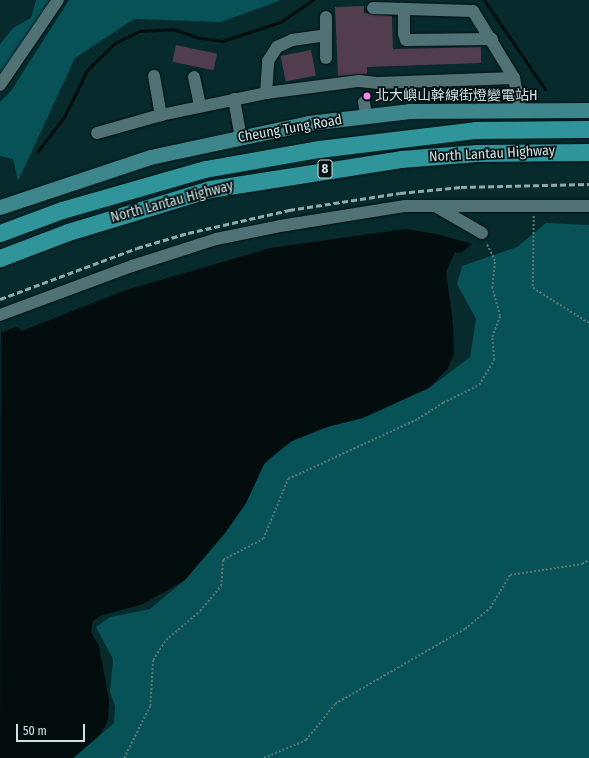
<!DOCTYPE html>
<meta charset="utf-8">
<style>
body{margin:0}
#map{position:relative;width:589px;height:758px;overflow:hidden;background:#072a2c;font-family:"Fira Sans Condensed","Noto Sans TC",sans-serif}
div>[style]{position:absolute}
.green>*{inset:0;background:#075256}
.water>*{inset:0;background:#030d0e}
.stream>*{height:3px;margin:-1.5px;padding:0 1.5px;transform-origin:1.5px;border-radius:1.5px;background:#030d0e}
.building>*{inset:0;background:#513d4d;transform-origin:0 0}
.path>*{height:1.5px;margin-top:-0.75px;transform-origin:0;background:repeating-linear-gradient(90deg,#597677 0 2px,transparent 0 4px)}
.roads{filter:drop-shadow(0 0 1px #001113) drop-shadow(0 0 1px #001113)}
.minor>*{height:12px;margin:-6px;padding:0 6px;transform-origin:6px;border-radius:6px;background:#507274}
.major>*{height:15px;margin:-7.5px;padding:0 7.5px;transform-origin:7.5px;border-radius:7.5px;background:#3d868b}
.highway>*{height:17px;margin:-8.5px;padding:0 8.5px;transform-origin:8.5px;border-radius:8.5px;background:#30949b}
.rail>*{height:3px;margin-top:-1.5px;transform-origin:0;background:repeating-linear-gradient(90deg,#91a9aa 0 6px,transparent 0 9px)}
.dots>*{width:11px;height:11px;translate:-50% -50%;box-sizing:border-box;border:2px solid #041011;border-radius:50%}
span{translate:-50% -50%;white-space:nowrap;text-align:center;line-height:1.15;-webkit-text-stroke:3.5px #041011;paint-order:stroke}
.shield-label span{padding:1px 3px;background:#041011;border:1px solid;border-radius:3px;-webkit-text-stroke-width:0}
.shield-label{font-size:13px;color:#cfe2e3;font-weight:700}
.poi-label{font-size:14px;color:#cfe2e3}
.left{translate:0 -50%;text-align:left}
.street-label{font-size:14px;color:#cfe2e3}
.scale{position:absolute;left:16px;top:724px;width:69px;height:18px;box-sizing:border-box;border:2px solid #cfe2e3;border-top:0;padding-left:5px;font-size:12px;line-height:14px;white-space:nowrap;color:#cfe2e3;-webkit-text-stroke:3px #041011;paint-order:stroke}
</style>
<div id="map">
<div class="green">
<i style="clip-path:polygon(36px 0,50px 0,20px 57px,0 78px,0 44px,13px 28px,31px 18px)"></i>
<i style="clip-path:polygon(69px 0,281px 0,221px 22px,134px 19px,75px 58px,18px 181px,13px 159px,0 156px,0 102px,11px 91px)"></i>
<i style="clip-path:polygon(546px 223px,589px 225px,589px 758px,73px 758px,114px 723px,115px 706px,110px 692px,113px 659px,96px 627px,110px 617px,150px 609px,185px 580px,225px 533px,246px 503px,264px 464px,292px 441px,429px 388px,470px 357px,476px 319px,457px 284px,462px 266px,517px 247px)"></i>
</div>
<div class="water">
<i style="clip-path:polygon(405px 229px,437px 234px,472px 244px,461px 253px,455px 252px,446px 272px,453px 323px,454px 354px,448px 368px,429px 388px,363px 418px,323px 428px,292px 441px,278px 451px,264px 464px,246px 503px,225px 533px,185px 580px,143px 604px,100px 616px,93px 621px,91px 632px,99px 646px,109px 700px,108px 720px,100px 735px,73px 758px,0 758px,1px 332px,17px 327px,22px 331px,123px 291px,270px 248px)"></i>
</div>
<div class="stream">
<i style="left:484px;top:0;width:108px;rotate:55.6deg"></i>
<i style="left:37px;top:152px;width:44px;rotate:-52.4deg"></i>
<i style="left:64px;top:117px;width:52px;rotate:-63.9deg"></i>
<i style="left:87px;top:70px;width:39px;rotate:-44deg"></i>
<i style="left:115px;top:43px;width:28px;rotate:-26deg"></i>
<i style="left:140px;top:31px;width:33px;rotate:-3deg"></i>
<i style="left:173px;top:29px;width:28px;rotate:19deg"></i>
<i style="left:199px;top:38px;width:23px;rotate:7deg"></i>
<i style="left:222px;top:41px;width:61px;rotate:-18.1deg"></i>
<i style="left:280px;top:22px;width:40px;rotate:-34deg"></i>
</div>
<div class="building">
<i style="clip-path:polygon(364px 6px,364px 13px,392px 16px,393px 49px,481px 47px,481px 63px,367px 67px,367px 74px,338px 76px,335px 7px)"></i>
<i style="left:176px;top:45px;width:42px;height:17px;rotate:12deg"></i>
<i style="left:311px;top:50px;width:26px;height:31px;rotate:79deg"></i>
</div>
<div class="path">
<i style="left:534px;top:216px;width:72px;rotate:90.8deg"></i>
<i style="left:533px;top:288px;width:66px;rotate:32deg"></i>
<i style="left:124px;top:758px;width:58px;rotate:-63.4deg"></i>
<i style="left:150px;top:706px;width:46px;rotate:-86.3deg"></i>
<i style="left:153px;top:660px;width:24px;rotate:-57deg"></i>
<i style="left:166px;top:640px;width:45px;rotate:-40.5deg"></i>
<i style="left:200px;top:611px;width:33px;rotate:-50deg"></i>
<i style="left:221px;top:586px;width:26px;rotate:-86deg"></i>
<i style="left:223px;top:560px;width:45px;rotate:-27.7deg"></i>
<i style="left:263px;top:539px;width:65px;rotate:-67.4deg"></i>
<i style="left:288px;top:479px;width:143px;rotate:-24.8deg"></i>
<i style="left:418px;top:419px;width:30px;rotate:-33deg"></i>
<i style="left:443px;top:403px;width:40px;rotate:-26.6deg"></i>
<i style="left:479px;top:385px;width:29px;rotate:-59deg"></i>
<i style="left:494px;top:360px;width:23px;rotate:-95deg"></i>
<i style="left:492px;top:337px;width:22px;rotate:-69deg"></i>
<i style="left:500px;top:316px;width:29px;rotate:-106deg"></i>
<i style="left:492px;top:288px;width:27px;rotate:-84deg"></i>
<i style="left:495px;top:261px;width:20px;rotate:-117deg"></i>
<i style="left:264px;top:758px;width:46px;rotate:-23.2deg"></i>
<i style="left:306px;top:740px;width:46px;rotate:-51.1deg"></i>
<i style="left:335px;top:704px;width:150px;rotate:-30deg"></i>
<i style="left:465px;top:629px;width:33px;rotate:-40deg"></i>
<i style="left:490px;top:608px;width:39px;rotate:-59deg"></i>
<i style="left:510px;top:575px;width:73px;rotate:-8.7deg"></i>
<i style="left:582px;top:564px;width:8px;rotate:-30deg"></i>
</div>
<div class="roads">
<div class="minor">
<i style="left:373px;top:8px;width:100px;rotate:1.7deg"></i>
<i style="left:473px;top:11px;width:79px;rotate:58.5deg"></i>
<i style="left:514px;top:78px;width:32px;rotate:79deg"></i>
<i style="left:404px;top:9px;width:25px;rotate:90deg"></i>
<i style="left:404px;top:34px;width:6px;rotate:72deg"></i>
<i style="left:406px;top:40px;width:86px;rotate:-0.7deg"></i>
<i style="left:326px;top:17px;width:41px;rotate:90deg"></i>
<i style="left:154px;top:76px;width:40px;rotate:80deg"></i>
<i style="left:194px;top:77px;width:30px;rotate:78deg"></i>
<i style="left:0;top:85px;width:103px;rotate:-55.7deg"></i>
<i style="left:266px;top:93px;width:32px;rotate:-86deg"></i>
<i style="left:268px;top:61px;width:17px;rotate:-57deg"></i>
<i style="left:277px;top:47px;width:17px;rotate:-25deg"></i>
<i style="left:292px;top:40px;width:34px;rotate:-8deg"></i>
<i style="left:234px;top:99px;width:39px;rotate:80deg"></i>
<i style="left:364px;top:102px;width:14px;rotate:82deg"></i>
<i style="left:97px;top:133px;width:66px;rotate:-15.7deg"></i>
<i style="left:161px;top:115px;width:107px;rotate:-11.8deg"></i>
<i style="left:266px;top:93px;width:94px;rotate:-7.4deg"></i>
<i style="left:359px;top:81px;width:18px;rotate:6deg"></i>
<i style="left:377px;top:83px;width:137px;rotate:-2.1deg"></i>
<i style="left:437px;top:207px;width:52px;rotate:30deg"></i>
<i style="left:0;top:315px;width:141px;rotate:-20.4deg"></i>
<i style="left:132px;top:266px;width:88px;rotate:-17.8deg"></i>
<i style="left:216px;top:239px;width:65px;rotate:-11.5deg"></i>
<i style="left:280px;top:226px;width:127px;rotate:-9.1deg"></i>
<i style="left:405px;top:206px;width:184px"></i>
</div>
<div class="major">
<i style="left:0;top:207px;width:158px;rotate:-18.4deg"></i>
<i style="left:150px;top:157px;width:162px;rotate:-12.1deg"></i>
<i style="left:308px;top:123px;width:103px;rotate:-6.7deg"></i>
<i style="left:410px;top:111px;width:179px;rotate:-0.3deg"></i>
</div>
<div class="highway">
<i style="left:0;top:233px;width:66px;rotate:-20.4deg"></i>
<i style="left:62px;top:210px;width:149px;rotate:-16deg"></i>
<i style="left:205px;top:169px;width:116px;rotate:-10deg"></i>
<i style="left:319px;top:149px;width:157px;rotate:-6.9deg"></i>
<i style="left:475px;top:130px;width:114px;rotate:-0.5deg"></i>
<i style="left:0;top:258px;width:73px;rotate:-20.9deg"></i>
<i style="left:68px;top:232px;width:148px;rotate:-16.8deg"></i>
<i style="left:210px;top:189px;width:193px;rotate:-8.9deg"></i>
<i style="left:401px;top:159px;width:76px;rotate:-4.5deg"></i>
<i style="left:477px;top:153px;width:112px;rotate:-0.5deg"></i>
</div>
</div>
<div class="rail">
<i style="left:0;top:299px;width:146px;rotate:-20.4deg"></i>
<i style="left:137px;top:248px;width:53px;rotate:-16.4deg"></i>
<i style="left:188px;top:233px;width:104px;rotate:-12.8deg"></i>
<i style="left:289px;top:210px;width:112px;rotate:-8.7deg"></i>
<i style="left:400px;top:193px;width:61px;rotate:-5.6deg"></i>
<i style="left:461px;top:187px;width:128px;rotate:-1.3deg"></i>
</div>
<div class="dots">
<i style="left:367px;top:96px;background:#f987e9"></i>
</div>
<div class="shield-label">
<span style="left:325px;top:169px">8</span>
</div>
<div class="poi-label">
<span class="left" style="left:375px;top:96px">北大嶼山幹線街燈變電站H</span>
</div>
<div class="street-label">
<span style="left:290px;top:129px;rotate:-10deg">Cheung Tung Road</span>
<span style="left:492px;top:154px;rotate:-3deg">North Lantau Highway</span>
<span style="left:172px;top:202px;rotate:-15deg">North Lantau Highway</span>
</div>
<div class="scale">50 m</div>
</div>
